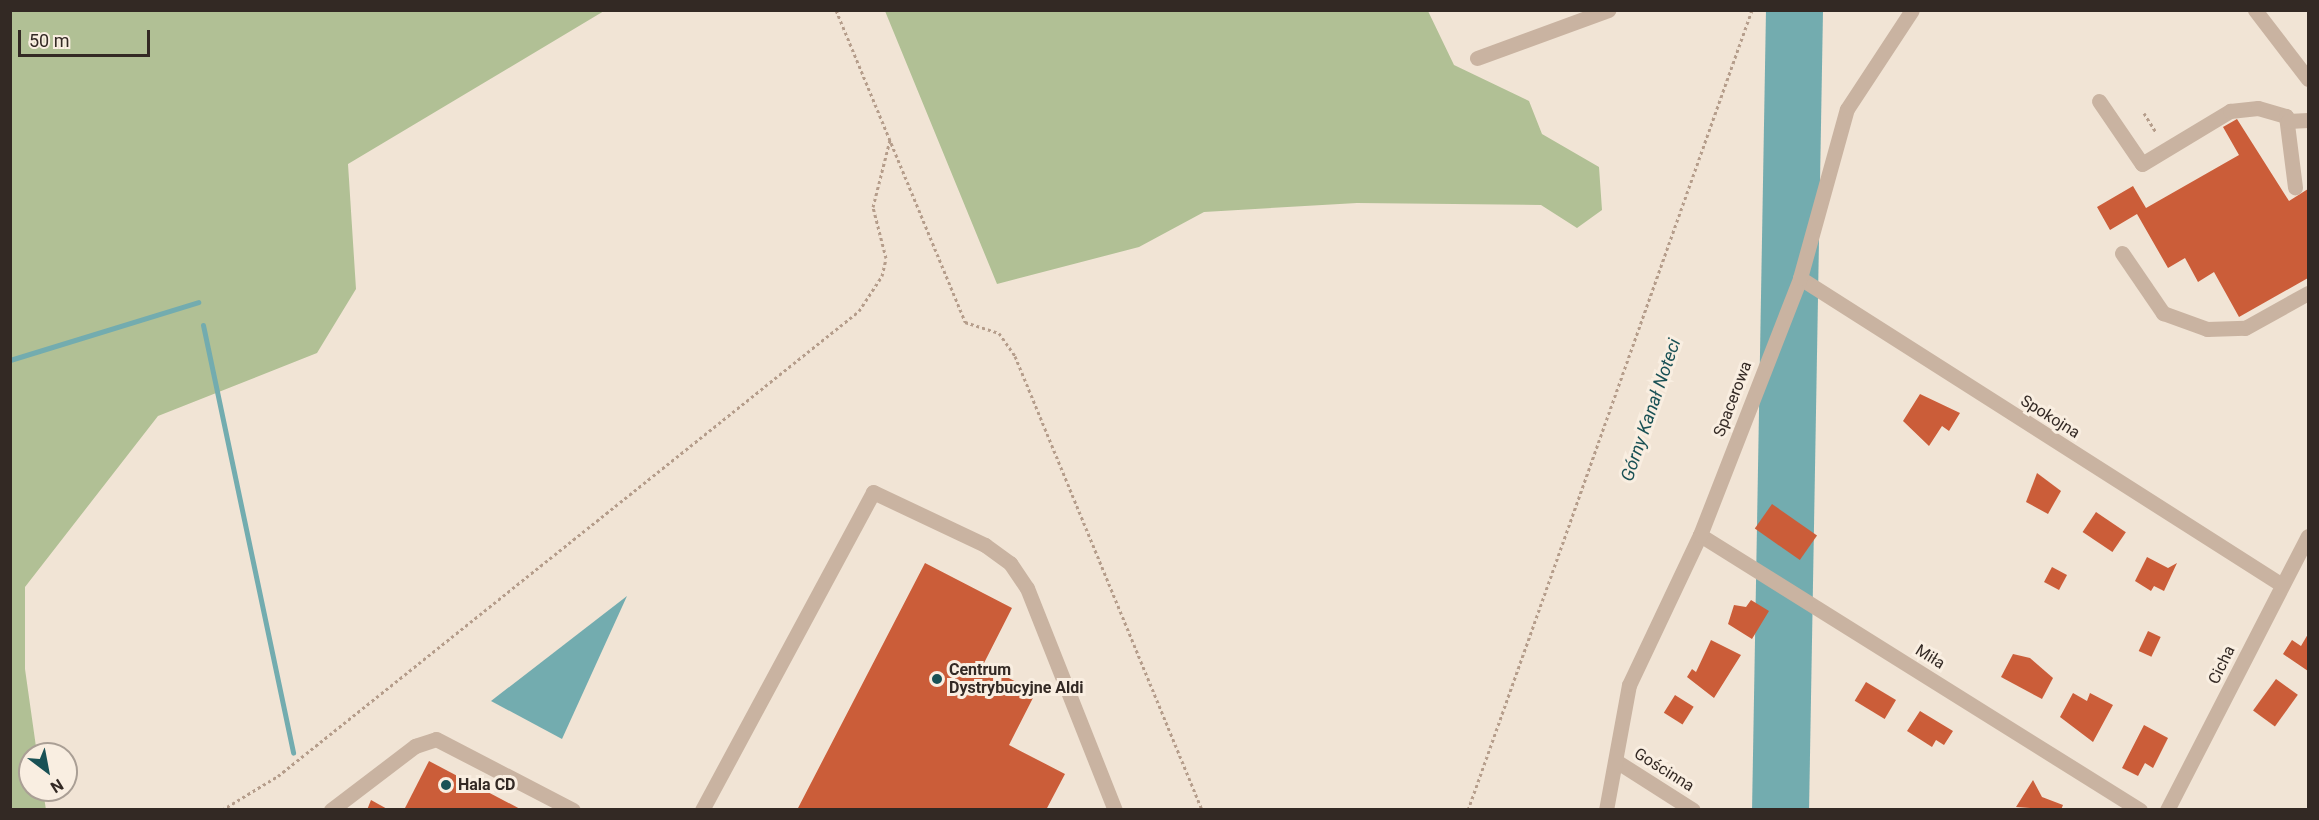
<!DOCTYPE html>
<meta charset="utf-8">
<style>
body{margin:0}
#map{position:relative;width:2319px;height:820px;overflow:hidden;background:#f1e4d5;font-family:Roboto,sans-serif}
div>[style]{position:absolute}
.green>*{inset:0;background:#b1c095}
.water>*{inset:0;background:#73acaf;transform-origin:0 0}
.stream>*{height:5px;margin:-2.5px;padding:0 2.5px;transform-origin:2.5px;border-radius:2.5px;background:#73acaf}
.building>*{inset:0;background:#cb5d39;transform-origin:0 0}
.path>*{height:3px;margin-top:-1.5px;transform-origin:0;background:repeating-linear-gradient(90deg,#b59d8b 0 3px,transparent 0 6px)}
.minor>*{height:15px;margin:-7.5px;padding:0 7.5px;transform-origin:7.5px;border-radius:7.5px;background:#c9b3a1}
.dots>*{width:16px;height:16px;translate:-50% -50%;box-sizing:border-box;border:3px solid #f9eee1;border-radius:50%}
span{translate:-50% -50%;white-space:nowrap;text-align:center;line-height:1.15;-webkit-text-stroke:6px #f9eee1;paint-order:stroke}
.street-label{font-size:16px;color:#332924}
.poi-label{font-size:16px;color:#332924;font-weight:700}
.left{translate:0 -50%;text-align:left}
.water-label{font-size:18px;color:#195155;font-style:italic}
.frame{position:absolute;inset:0;border:12px solid #332924;pointer-events:none}
.north{position:absolute;left:18px;top:742px;width:60px;height:60px;box-sizing:border-box;background:#f9eee1;border:2px solid #aa9f95;border-radius:50%;rotate:148deg;font-size:16px;font-weight:700;line-height:24px;text-align:center;color:#332924}
.north::after{content:'';display:block;margin:auto;width:21px;height:27px;background:#195155;clip-path:polygon(50% 0,100% 100%,50% 72%,0 100%)}
.scale{position:absolute;left:18px;top:30px;width:132px;height:27px;box-sizing:border-box;border:3px solid #332924;border-top:0;padding-left:8px;font-size:18px;line-height:21px;white-space:nowrap;color:#332924;-webkit-text-stroke:4px #f9eee1;paint-order:stroke}
</style>
<div id="map">
<div class="green">
<i style="clip-path:polygon(10px 11px,604px 11px,348px 164px,356px 289px,317px 353px,158px 416px,25px 587px,25px 669px,37px 754px,30px 754px,30px 790px,43px 790px,46px 810px,10px 809px)"></i>
<i style="clip-path:polygon(885px 11px,1428px 11px,1454px 65px,1529px 101px,1542px 134px,1599px 167px,1602px 210px,1577px 228px,1541px 205px,1357px 203px,1204px 212px,1139px 247px,997px 284px)"></i>
</div>
<div class="water">
<i style="left:1766px;top:10px;width:57px;height:848px;rotate:1deg"></i>
<i style="clip-path:polygon(627px 596px,562px 739px,491px 701px)"></i>
</div>
<div class="stream">
<i style="left:203px;top:325px;width:437px;rotate:78.1deg"></i>
<i style="left:10px;top:360px;width:197px;rotate:-17.1deg"></i>
</div>
<div class="building">
<i style="clip-path:polygon(2237px 119px,2289px 201px,2308px 189px,2308px 278px,2239px 317px,2214px 272px,2198px 282px,2185px 258px,2168px 268px,2137px 214px,2110px 230px,2097px 207px,2133px 186px,2146px 208px,2239px 155px,2223px 127px)"></i>
<i style="clip-path:polygon(1920px 394px,1960px 413px,1949px 431px,1942px 426px,1929px 446px,1903px 421px)"></i>
<i style="clip-path:polygon(2037px 473px,2061px 491px,2048px 514px,2026px 502px)"></i>
<i style="left:1772px;top:504px;width:55px;height:30px;rotate:35deg"></i>
<i style="left:2096px;top:512px;width:36px;height:24px;rotate:34deg"></i>
<i style="clip-path:polygon(2147px 557px,2168px 568px,2177px 563px,2164px 591px,2154px 586px,2151px 591px,2135px 581px)"></i>
<i style="clip-path:polygon(925px 563px,1012px 608px,983px 665px,1036px 692px,1009px 745px,1065px 774px,1046px 810px,797px 810px)"></i>
<i style="left:2052px;top:567px;width:17px;height:17px;rotate:28deg"></i>
<i style="clip-path:polygon(1751px 600px,1769px 611px,1752px 639px,1728px 624px,1734px 605px,1746px 607px)"></i>
<i style="left:2148px;top:631px;width:14px;height:22px;rotate:25deg"></i>
<i style="clip-path:polygon(2308px 634px,2308px 671px,2283px 654px,2292px 640px,2301px 646px)"></i>
<i style="clip-path:polygon(1711px 640px,1741px 655px,1714px 698px,1687px 677px,1692px 669px,1696px 672px)"></i>
<i style="clip-path:polygon(2013px 654px,2030px 658px,2053px 678px,2042px 699px,2001px 677px)"></i>
<i style="left:2276px;top:679px;width:27px;height:39px;rotate:36deg"></i>
<i style="left:1866px;top:682px;width:35px;height:22px;rotate:31deg"></i>
<i style="clip-path:polygon(2073px 693px,2087px 701px,2090px 693px,2113px 705px,2093px 742px,2060px 717px)"></i>
<i style="left:1675px;top:695px;width:22px;height:21px;rotate:32deg"></i>
<i style="clip-path:polygon(1920px 711px,1953px 731px,1944px 745px,1936px 740px,1932px 747px,1907px 731px)"></i>
<i style="clip-path:polygon(2144px 725px,2168px 738px,2153px 768px,2145px 763px,2138px 776px,2122px 768px)"></i>
<i style="clip-path:polygon(429px 761px,522px 810px,404px 810px)"></i>
<i style="clip-path:polygon(2033px 780px,2042px 797px,2063px 805px,2061px 810px,2016px 807px)"></i>
<i style="clip-path:polygon(371px 800px,389px 810px,367px 810px)"></i>
</div>
<div class="path">
<i style="left:836px;top:10px;width:338px;rotate:67.5deg"></i>
<i style="left:965px;top:322px;width:36px;rotate:18deg"></i>
<i style="left:999px;top:333px;width:28px;rotate:55deg"></i>
<i style="left:1015px;top:356px;width:491px;rotate:67.6deg"></i>
<i style="left:2144px;top:113px;width:22px;rotate:58deg"></i>
<i style="left:222px;top:810px;width:66px;rotate:-31.3deg"></i>
<i style="left:278px;top:776px;width:744px;rotate:-38.67deg"></i>
<i style="left:859px;top:311px;width:42px;rotate:-56.7deg"></i>
<i style="left:882px;top:276px;width:18px;rotate:-77deg"></i>
<i style="left:886px;top:258px;width:53px;rotate:-104.3deg"></i>
<i style="left:873px;top:207px;width:69px;rotate:-75.8deg"></i>
<i style="left:1468px;top:810px;width:849px;rotate:-70.46deg"></i>
</div>
<div class="minor">
<i style="left:2255px;top:10px;width:87px;rotate:52.5deg"></i>
<i style="left:1477px;top:58px;width:140px;rotate:-20.1deg"></i>
<i style="left:2099px;top:101px;width:76px;rotate:55.7deg"></i>
<i style="left:2142px;top:164px;width:103px;rotate:-31.1deg"></i>
<i style="left:2230px;top:111px;width:28px;rotate:-6deg"></i>
<i style="left:2258px;top:108px;width:29px;rotate:16deg"></i>
<i style="left:2286px;top:116px;width:72px;rotate:82.8deg"></i>
<i style="left:2288px;top:121px;width:20px;rotate:-3deg"></i>
<i style="left:2122px;top:253px;width:73px;rotate:55.7deg"></i>
<i style="left:2163px;top:313px;width:47px;rotate:20deg"></i>
<i style="left:2207px;top:329px;width:38px;rotate:-2deg"></i>
<i style="left:2245px;top:328px;width:72px;rotate:-29.1deg"></i>
<i style="left:1800px;top:278px;width:571px;rotate:32.49deg"></i>
<i style="left:1700px;top:535px;width:519px;rotate:32.01deg"></i>
<i style="left:1616px;top:761px;width:91px;rotate:32.5deg"></i>
<i style="left:331px;top:810px;width:106px;rotate:-37.3deg"></i>
<i style="left:415px;top:746px;width:22px;rotate:-18deg"></i>
<i style="left:436px;top:739px;width:154px;rotate:27.4deg"></i>
<i style="left:702px;top:810px;width:361px;rotate:-61.7deg"></i>
<i style="left:873px;top:492px;width:124px;rotate:25.3deg"></i>
<i style="left:985px;top:545px;width:31px;rotate:36deg"></i>
<i style="left:1010px;top:563px;width:30px;rotate:56deg"></i>
<i style="left:1027px;top:588px;width:239px;rotate:68.4deg"></i>
<i style="left:1606px;top:810px;width:127px;rotate:-79.6deg"></i>
<i style="left:1629px;top:685px;width:166px;rotate:-64.7deg"></i>
<i style="left:1700px;top:535px;width:276px;rotate:-68.7deg"></i>
<i style="left:1800px;top:278px;width:175px;rotate:-74.5deg"></i>
<i style="left:1847px;top:109px;width:118px;rotate:-56.7deg"></i>
<i style="left:2167px;top:810px;width:308px;rotate:-62.8deg"></i>
</div>
<div class="dots">
<i style="left:937px;top:679px;background:#195155"></i>
<i style="left:446px;top:785px;background:#195155"></i>
</div>
<div class="street-label">
<span style="left:1733px;top:399px;rotate:-69deg">Spacerowa</span>
<span style="left:2050px;top:417px;rotate:32deg">Spokojna</span>
<span style="left:1930px;top:657px;rotate:32deg">Miła</span>
<span style="left:2222px;top:665px;rotate:-64deg">Cicha</span>
<span style="left:1664px;top:770px;rotate:32deg">Gościnna</span>
</div>
<div class="poi-label">
<span class="left" style="left:949px;top:679px">Centrum<br>Dystrybucyjne Aldi</span>
<span class="left" style="left:458px;top:785px">Hala CD</span>
</div>
<div class="water-label">
<span style="left:1651px;top:410px;rotate:-71deg">Górny Kanał Noteci</span>
</div>
<div class="frame"></div>
<div class="north">N</div>
<div class="scale">50 m</div>
</div>
